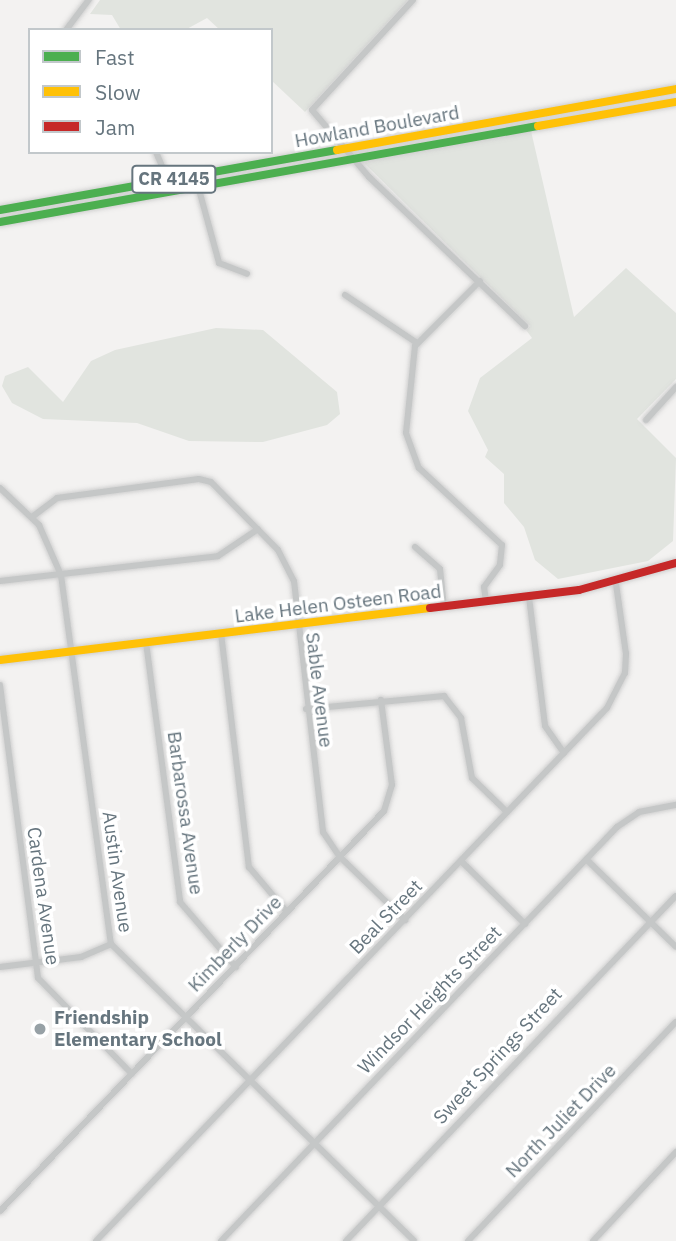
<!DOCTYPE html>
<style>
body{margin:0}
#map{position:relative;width:676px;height:1241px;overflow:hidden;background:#f3f2f1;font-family:"IBM Plex Sans",sans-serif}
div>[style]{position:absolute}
.green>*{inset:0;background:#e1e4df}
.roads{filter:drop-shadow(0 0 2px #cfcfcf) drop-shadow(0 0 2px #cfcfcf)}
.street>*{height:6px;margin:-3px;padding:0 3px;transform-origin:3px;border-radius:3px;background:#c5c7c7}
.fast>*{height:8px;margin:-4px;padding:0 4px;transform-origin:4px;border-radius:4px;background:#4caf50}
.slow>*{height:8px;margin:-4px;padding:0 4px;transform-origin:4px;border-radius:4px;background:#ffc107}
.jam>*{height:8px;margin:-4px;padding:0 4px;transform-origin:4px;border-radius:4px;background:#c62828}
.dots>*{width:19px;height:19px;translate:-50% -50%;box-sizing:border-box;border:4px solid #fff;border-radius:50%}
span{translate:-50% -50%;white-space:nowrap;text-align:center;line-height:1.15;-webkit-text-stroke:7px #fff;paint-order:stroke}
.shield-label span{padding:2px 5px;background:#fff;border:2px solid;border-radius:5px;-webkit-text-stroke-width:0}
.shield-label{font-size:18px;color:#66757e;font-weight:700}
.street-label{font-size:19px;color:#66757e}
.poi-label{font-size:19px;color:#66757e;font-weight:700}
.left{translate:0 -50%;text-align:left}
.legend{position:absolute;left:28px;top:28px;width:245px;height:126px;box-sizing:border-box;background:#fff;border:2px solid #c2c8cb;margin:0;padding:9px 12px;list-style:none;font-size:21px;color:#66757e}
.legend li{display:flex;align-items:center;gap:14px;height:35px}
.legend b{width:35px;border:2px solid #c2c8cb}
</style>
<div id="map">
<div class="green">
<i style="clip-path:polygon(100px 0,408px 0,305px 112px,271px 80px,271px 30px,220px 30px,207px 18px,185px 30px,121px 30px,112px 15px,90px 14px)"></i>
<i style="clip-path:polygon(531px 131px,574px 317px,626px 268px,676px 313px,676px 379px,637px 419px,676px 458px,673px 541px,648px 561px,558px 579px,535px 560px,524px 527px,504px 503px,504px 474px,485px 457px,488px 450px,468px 411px,480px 378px,532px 338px,526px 330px,530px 326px,362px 161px)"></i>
<i style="clip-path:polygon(216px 328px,263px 330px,337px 392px,340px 414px,327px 425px,263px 442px,189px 441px,137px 423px,43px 419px,12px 403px,2px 386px,5px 376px,28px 367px,63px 402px,91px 361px,115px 350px)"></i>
</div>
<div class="roads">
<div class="street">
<i style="left:413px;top:0;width:149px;rotate:132.6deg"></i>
<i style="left:312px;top:110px;width:88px;rotate:49.6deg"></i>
<i style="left:369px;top:177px;width:216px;rotate:43.7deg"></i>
<i style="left:66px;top:30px;width:38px;rotate:-53deg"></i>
<i style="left:156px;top:152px;width:30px;rotate:67deg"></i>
<i style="left:198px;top:186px;width:80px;rotate:74.7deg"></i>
<i style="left:219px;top:263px;width:30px;rotate:21deg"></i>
<i style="left:480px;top:281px;width:92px;rotate:135deg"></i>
<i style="left:415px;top:346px;width:87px;rotate:95.9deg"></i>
<i style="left:406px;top:433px;width:37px;rotate:70deg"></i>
<i style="left:419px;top:468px;width:113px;rotate:42.9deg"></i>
<i style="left:502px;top:545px;width:20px;rotate:96deg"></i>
<i style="left:500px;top:565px;width:27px;rotate:126deg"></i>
<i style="left:484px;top:587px;width:15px;rotate:82deg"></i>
<i style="left:345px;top:295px;width:87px;rotate:33.7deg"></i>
<i style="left:646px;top:420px;width:45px;rotate:-47.7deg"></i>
<i style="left:0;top:488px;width:54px;rotate:43.5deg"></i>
<i style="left:39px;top:525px;width:55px;rotate:66.3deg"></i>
<i style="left:61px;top:575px;width:372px;rotate:82.3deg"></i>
<i style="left:111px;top:944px;width:424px;rotate:44.4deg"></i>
<i style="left:32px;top:517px;width:31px;rotate:-37deg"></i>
<i style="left:57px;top:498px;width:143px;rotate:-7.6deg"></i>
<i style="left:199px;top:479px;width:12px;rotate:14deg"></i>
<i style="left:211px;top:482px;width:95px;rotate:45.4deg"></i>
<i style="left:278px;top:550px;width:35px;rotate:63deg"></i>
<i style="left:294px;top:581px;width:253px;rotate:83.4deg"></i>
<i style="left:323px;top:832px;width:30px;rotate:56deg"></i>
<i style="left:340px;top:857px;width:91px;rotate:44.1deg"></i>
<i style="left:415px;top:547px;width:33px;rotate:41deg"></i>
<i style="left:440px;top:569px;width:38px;rotate:84deg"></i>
<i style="left:0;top:581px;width:219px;rotate:-6.5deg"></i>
<i style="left:218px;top:556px;width:48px;rotate:-34deg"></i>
<i style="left:529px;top:597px;width:130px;rotate:82.9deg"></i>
<i style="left:545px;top:726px;width:33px;rotate:55deg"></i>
<i style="left:221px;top:633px;width:236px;rotate:83.2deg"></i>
<i style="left:249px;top:867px;width:59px;rotate:49.8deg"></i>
<i style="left:146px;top:642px;width:262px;rotate:82.5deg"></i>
<i style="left:180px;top:902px;width:86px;rotate:49.3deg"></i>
<i style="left:0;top:685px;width:295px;rotate:82.6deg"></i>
<i style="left:38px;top:978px;width:134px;rotate:45.6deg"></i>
<i style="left:306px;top:709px;width:139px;rotate:-5.4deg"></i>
<i style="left:444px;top:696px;width:28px;rotate:52deg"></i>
<i style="left:461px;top:718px;width:61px;rotate:79.6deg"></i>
<i style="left:472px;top:778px;width:49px;rotate:44.2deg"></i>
<i style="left:587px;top:860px;width:124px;rotate:44.3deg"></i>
<i style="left:461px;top:861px;width:90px;rotate:44.5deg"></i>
<i style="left:0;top:967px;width:82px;rotate:-7deg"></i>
<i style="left:81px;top:957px;width:33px;rotate:-23deg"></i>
<i style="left:0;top:1211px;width:554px;rotate:-46.17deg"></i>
<i style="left:384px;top:811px;width:27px;rotate:-73deg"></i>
<i style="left:392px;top:785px;width:86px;rotate:-97.4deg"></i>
<i style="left:96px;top:1241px;width:738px;rotate:-46.21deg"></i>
<i style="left:607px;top:708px;width:39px;rotate:-63deg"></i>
<i style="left:625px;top:673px;width:19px;rotate:-87deg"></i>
<i style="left:626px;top:654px;width:71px;rotate:-98.1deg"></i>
<i style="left:221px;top:1241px;width:573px;rotate:-46.27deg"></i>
<i style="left:617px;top:827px;width:27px;rotate:-34deg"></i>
<i style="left:639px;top:812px;width:38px;rotate:-11deg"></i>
<i style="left:346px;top:1241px;width:477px;rotate:-46.3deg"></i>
<i style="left:468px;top:1241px;width:302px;rotate:-46.5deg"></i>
<i style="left:593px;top:1241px;width:122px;rotate:-47deg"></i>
</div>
<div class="fast">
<i style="left:0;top:210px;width:342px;rotate:-10.1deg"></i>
<i style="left:0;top:222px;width:546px;rotate:-10.12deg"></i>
</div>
<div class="slow">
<i style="left:538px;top:126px;width:140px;rotate:-9.9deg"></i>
<i style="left:337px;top:150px;width:344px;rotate:-10.2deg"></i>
<i style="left:0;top:660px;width:433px;rotate:-6.9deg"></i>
</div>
<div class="jam">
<i style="left:430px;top:608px;width:150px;rotate:-6.9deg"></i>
<i style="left:579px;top:590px;width:101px;rotate:-15.6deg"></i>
</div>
</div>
<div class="dots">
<i style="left:40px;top:1029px;background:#97a1a6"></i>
</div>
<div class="shield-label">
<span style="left:174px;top:179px">CR 4145</span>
</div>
<div class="street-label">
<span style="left:377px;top:127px;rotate:-10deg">Howland Boulevard</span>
<span style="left:338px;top:604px;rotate:-7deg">Lake Helen Osteen Road</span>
<span style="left:319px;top:690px;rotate:83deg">Sable Avenue</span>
<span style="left:185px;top:813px;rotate:82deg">Barbarossa Avenue</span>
<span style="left:117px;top:872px;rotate:82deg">Austin Avenue</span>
<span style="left:43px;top:896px;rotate:82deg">Cardena Avenue</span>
<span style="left:386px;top:917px;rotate:-46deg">Beal Street</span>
<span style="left:235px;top:944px;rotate:-46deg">Kimberly Drive</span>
<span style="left:430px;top:1000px;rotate:-46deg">Windsor Heights Street</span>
<span style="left:498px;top:1056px;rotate:-47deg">Sweet Springs Street</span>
<span style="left:561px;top:1121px;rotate:-46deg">North Juliet Drive</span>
</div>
<div class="poi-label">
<span class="left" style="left:54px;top:1029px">Friendship<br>Elementary School</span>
</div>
<ul class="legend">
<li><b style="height:9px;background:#4caf50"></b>Fast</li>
<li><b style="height:9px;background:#ffc107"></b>Slow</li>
<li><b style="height:9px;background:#c62828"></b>Jam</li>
</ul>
</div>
